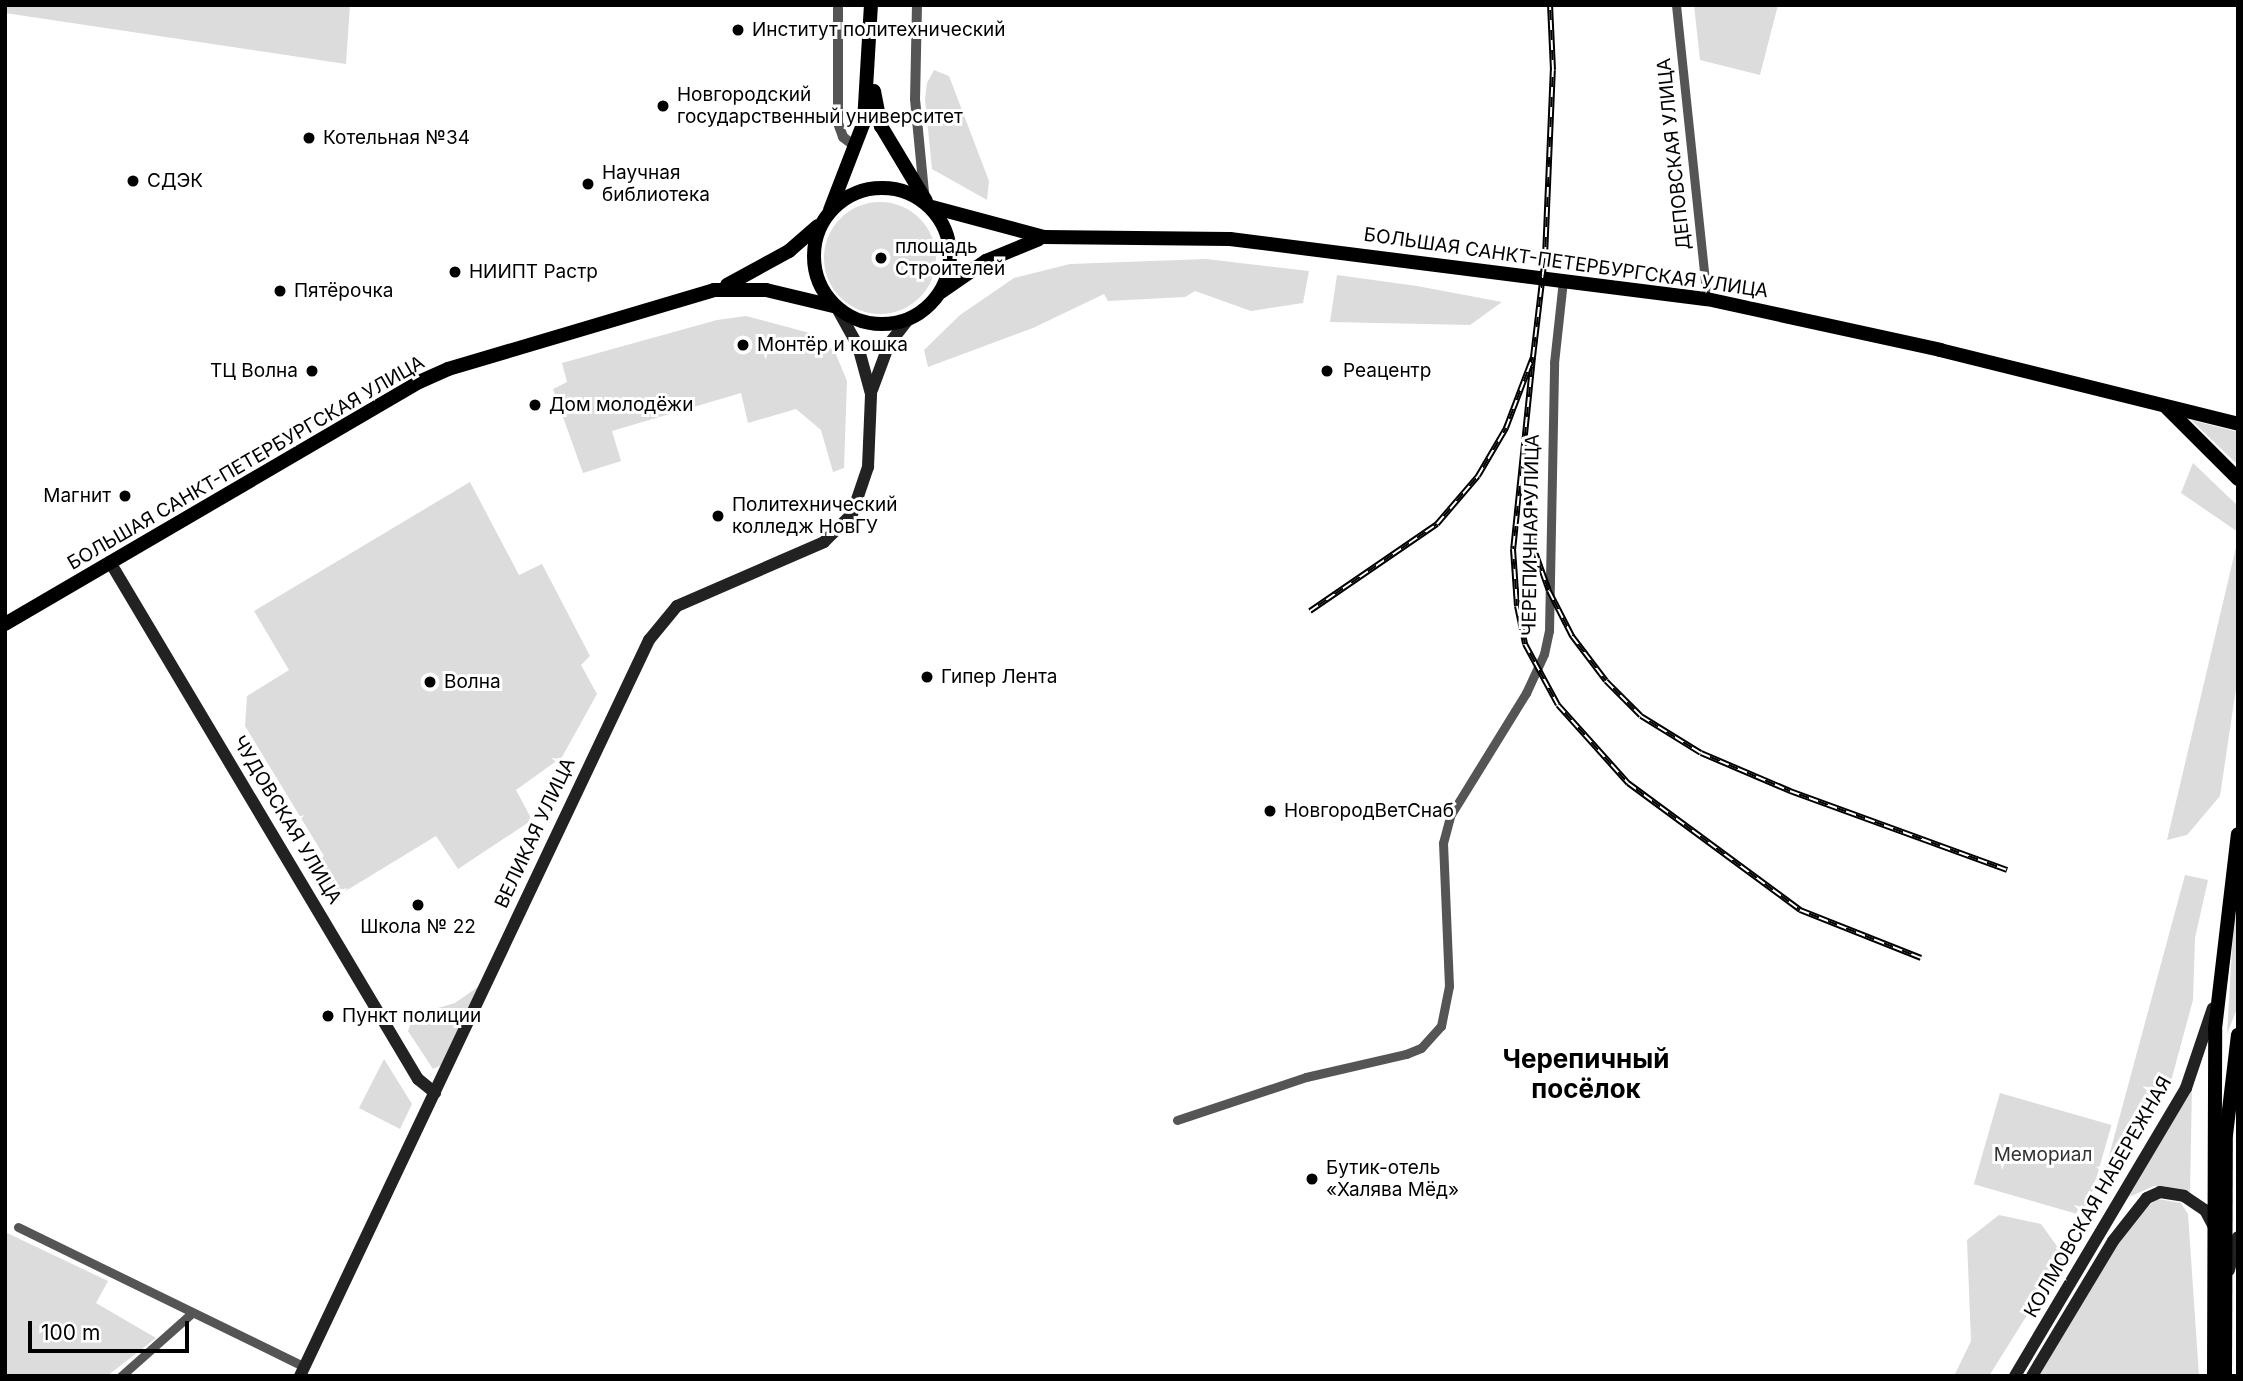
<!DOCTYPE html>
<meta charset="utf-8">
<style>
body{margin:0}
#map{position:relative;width:2243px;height:1381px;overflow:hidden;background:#fff;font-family:Inter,sans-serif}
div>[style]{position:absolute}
.green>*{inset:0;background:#dcdcdc;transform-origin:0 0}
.round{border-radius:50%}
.minor>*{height:9px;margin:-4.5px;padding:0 4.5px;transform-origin:4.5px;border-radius:4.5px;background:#555}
.tertiary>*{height:10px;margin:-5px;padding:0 5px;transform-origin:5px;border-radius:5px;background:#555}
.secondary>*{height:12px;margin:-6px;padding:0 6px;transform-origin:6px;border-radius:6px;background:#222}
.primary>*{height:14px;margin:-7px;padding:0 7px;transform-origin:7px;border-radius:7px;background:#000}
.primary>.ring{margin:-7px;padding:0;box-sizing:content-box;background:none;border:14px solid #000;border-radius:50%}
.rail>*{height:6px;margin-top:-3px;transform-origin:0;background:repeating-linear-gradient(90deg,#fff 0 10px,#000 0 20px);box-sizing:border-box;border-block:2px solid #000}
.dots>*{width:19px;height:19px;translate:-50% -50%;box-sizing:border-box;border:4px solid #fff;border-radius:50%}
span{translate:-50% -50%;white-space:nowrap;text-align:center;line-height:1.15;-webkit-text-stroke:6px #fff;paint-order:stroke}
.poi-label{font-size:19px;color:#000}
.left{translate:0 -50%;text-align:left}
.right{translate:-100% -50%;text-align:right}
.street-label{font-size:19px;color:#000}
.park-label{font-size:19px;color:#333}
.district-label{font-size:26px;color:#000;font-weight:700}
.frame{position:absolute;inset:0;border:7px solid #000;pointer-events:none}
.scale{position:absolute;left:28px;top:1321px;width:161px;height:32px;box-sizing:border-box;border:4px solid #000;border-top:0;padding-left:9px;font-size:21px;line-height:24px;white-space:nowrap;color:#000;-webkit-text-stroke:5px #fff;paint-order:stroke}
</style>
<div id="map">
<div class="green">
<i style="clip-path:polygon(5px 5px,350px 5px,346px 64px,5px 13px)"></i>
<i style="clip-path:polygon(1694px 5px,1778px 5px,1760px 75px,1700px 60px)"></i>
<i style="clip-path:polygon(934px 70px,949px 76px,989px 181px,987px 200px,932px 169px,925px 99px,927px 83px)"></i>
<i class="round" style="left:824px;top:202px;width:112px;height:112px"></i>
<i style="clip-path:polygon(1206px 259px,1309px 271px,1303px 303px,1251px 311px,1195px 291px,1185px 297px,1108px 301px,1104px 294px,1033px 328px,928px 367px,924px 350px,960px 315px,1014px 278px,1070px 264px)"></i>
<i style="clip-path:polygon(1337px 275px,1417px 286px,1502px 302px,1470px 325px,1330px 322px)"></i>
<i style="clip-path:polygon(746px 316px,810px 333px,835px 352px,847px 381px,844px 468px,833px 472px,821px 430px,796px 409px,748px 423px,741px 393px,612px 431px,621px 461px,583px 473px,553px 389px,567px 382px,562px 363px,717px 320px)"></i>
<i style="clip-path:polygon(2191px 420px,2238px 432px,2238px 465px)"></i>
<i style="clip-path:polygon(2193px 463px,2238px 506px,2238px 532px,2181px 493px)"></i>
<i style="clip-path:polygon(470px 482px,519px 575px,542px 564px,590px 656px,581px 665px,597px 694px,562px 757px,516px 790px,532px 820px,458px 869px,436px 836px,334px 898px,314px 867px,324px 856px,245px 726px,247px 696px,289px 670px,254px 611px)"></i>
<i style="clip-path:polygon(2237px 543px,2238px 675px,2220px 796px,2187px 835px,2167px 840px)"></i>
<i style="clip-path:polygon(2185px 875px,2208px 880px,2195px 938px,2193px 1000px,2171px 1081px,2116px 1168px,2103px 1178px)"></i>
<i style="clip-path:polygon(2234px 915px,2238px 920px,2238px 1006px,2227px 1034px)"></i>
<i style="clip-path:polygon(482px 984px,442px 1065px,433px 1069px,408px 1031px,414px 1015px,455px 1003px)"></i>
<i style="clip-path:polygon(384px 1059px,412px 1104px,400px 1129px,359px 1108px)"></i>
<i style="clip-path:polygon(2192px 1085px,2190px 1193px,2154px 1186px,2129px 1197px)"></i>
<i style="left:2000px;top:1093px;width:116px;height:95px;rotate:16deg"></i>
<i style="clip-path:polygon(2158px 1199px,2181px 1203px,2188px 1214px,2199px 1376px,2039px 1376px,2116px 1245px,2142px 1210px)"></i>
<i style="clip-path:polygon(1999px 1215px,2041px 1224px,2064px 1256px,1989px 1376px,1954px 1376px,1971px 1341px,1967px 1240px)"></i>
<i style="clip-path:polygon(5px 1232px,108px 1281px,96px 1303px,156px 1338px,107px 1376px,5px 1376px)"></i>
</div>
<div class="minor">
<i style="left:1676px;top:5px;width:296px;rotate:84deg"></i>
<i style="left:1177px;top:1120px;width:136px;rotate:-18.4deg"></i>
<i style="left:1306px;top:1077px;width:103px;rotate:-13deg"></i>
<i style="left:1406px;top:1054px;width:16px;rotate:-22deg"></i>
<i style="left:1421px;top:1048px;width:30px;rotate:-48deg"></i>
<i style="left:1441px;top:1026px;width:41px;rotate:-78.7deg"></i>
<i style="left:1449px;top:986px;width:143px;rotate:-92.4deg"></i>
<i style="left:1443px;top:843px;width:28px;rotate:-75deg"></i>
<i style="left:1450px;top:816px;width:145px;rotate:-58.3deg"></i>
<i style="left:1526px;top:693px;width:43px;rotate:-65.2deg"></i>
<i style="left:1544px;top:654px;width:24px;rotate:-78deg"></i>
<i style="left:1549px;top:631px;width:268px;rotate:-88.9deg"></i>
<i style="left:1554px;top:363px;width:83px;rotate:-83.8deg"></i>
<i style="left:18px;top:1227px;width:319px;rotate:26deg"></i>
<i style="left:121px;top:1376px;width:95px;rotate:-41.6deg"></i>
</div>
<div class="tertiary">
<i style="left:838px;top:5px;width:118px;rotate:90deg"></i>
<i style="left:838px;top:123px;width:15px;rotate:70deg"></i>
<i style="left:843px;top:137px;width:16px;rotate:38deg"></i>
<i style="left:917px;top:5px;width:94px;rotate:91.2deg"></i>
<i style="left:915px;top:99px;width:94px;rotate:84.5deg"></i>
</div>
<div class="secondary">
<i style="left:872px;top:390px;width:49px;rotate:-69.7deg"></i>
<i style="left:889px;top:344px;width:33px;rotate:-52deg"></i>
<i style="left:110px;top:562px;width:602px;rotate:59.22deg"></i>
<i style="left:418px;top:1079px;width:22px;rotate:39deg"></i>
<i style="left:2229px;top:1270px;width:34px;rotate:-75deg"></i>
<i style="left:300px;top:1376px;width:815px;rotate:-64.63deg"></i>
<i style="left:649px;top:640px;width:44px;rotate:-50.5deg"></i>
<i style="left:677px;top:606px;width:160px;rotate:-23.5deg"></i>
<i style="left:824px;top:542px;width:40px;rotate:-45deg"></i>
<i style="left:852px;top:514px;width:50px;rotate:-71.2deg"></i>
<i style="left:868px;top:467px;width:73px;rotate:-87.6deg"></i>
<i style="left:871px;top:394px;width:50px;rotate:-105.2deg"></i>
<i style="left:858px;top:346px;width:41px;rotate:-119.1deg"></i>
<i style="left:2015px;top:1376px;width:335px;rotate:-59.3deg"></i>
<i style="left:2186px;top:1088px;width:84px;rotate:-71.4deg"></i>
<i style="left:2032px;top:1376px;width:157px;rotate:-59deg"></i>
<i style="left:2113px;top:1241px;width:55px;rotate:-51.7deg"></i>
<i style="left:2147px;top:1198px;width:14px;rotate:-25deg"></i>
<i style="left:2160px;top:1192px;width:24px;rotate:9deg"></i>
<i style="left:2184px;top:1196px;width:25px;rotate:34deg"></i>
<i style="left:2205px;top:1210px;width:17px;rotate:62deg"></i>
</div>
<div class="primary">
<i style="left:874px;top:91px;width:36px;rotate:79deg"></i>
<i style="left:881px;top:126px;width:87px;rotate:59deg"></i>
<i class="ring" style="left:814px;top:188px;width:122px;height:122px"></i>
<i style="left:932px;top:207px;width:116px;rotate:15deg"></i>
<i style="left:1044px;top:237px;width:186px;rotate:0.6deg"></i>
<i style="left:1230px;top:239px;width:481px;rotate:7.2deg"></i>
<i style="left:1707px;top:299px;width:239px;rotate:12.3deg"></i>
<i style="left:1940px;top:350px;width:307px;rotate:13.9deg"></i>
<i style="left:830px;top:210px;width:94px;rotate:-68.9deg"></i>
<i style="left:864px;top:122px;width:117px;rotate:-86.6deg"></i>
<i style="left:727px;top:285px;width:71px;rotate:-28.7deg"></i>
<i style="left:789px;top:251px;width:38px;rotate:-41deg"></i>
<i style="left:941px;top:292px;width:55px;rotate:-34.6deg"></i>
<i style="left:986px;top:261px;width:57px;rotate:-22.5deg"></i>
<i style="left:2166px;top:407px;width:102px;rotate:45deg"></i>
<i style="left:5px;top:624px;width:480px;rotate:-30.3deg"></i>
<i style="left:419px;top:382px;width:32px;rotate:-24deg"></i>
<i style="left:448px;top:369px;width:277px;rotate:-16.5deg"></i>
<i style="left:714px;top:290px;width:52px"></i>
<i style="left:766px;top:290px;width:69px;rotate:13.4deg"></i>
<i style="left:2214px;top:1376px;width:347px;rotate:-89.8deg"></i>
<i style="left:2215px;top:1029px;width:196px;rotate:-83.3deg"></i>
<i style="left:2225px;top:1376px;width:241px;rotate:-89.8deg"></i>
<i style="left:2226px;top:1135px;width:101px;rotate:-83.2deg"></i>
</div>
<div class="rail">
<i style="left:1533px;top:357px;width:193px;rotate:95.9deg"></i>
<i style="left:1513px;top:549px;width:57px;rotate:86deg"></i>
<i style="left:1517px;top:606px;width:39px;rotate:78deg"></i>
<i style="left:1525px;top:644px;width:69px;rotate:61.6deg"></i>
<i style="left:1558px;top:705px;width:105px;rotate:48.1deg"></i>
<i style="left:1628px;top:783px;width:214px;rotate:36.4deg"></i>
<i style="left:1800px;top:910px;width:130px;rotate:21.6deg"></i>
<i style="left:1527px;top:487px;width:65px;rotate:83deg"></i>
<i style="left:1535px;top:552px;width:41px;rotate:70.3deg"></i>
<i style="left:1549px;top:591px;width:51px;rotate:62.9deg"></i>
<i style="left:1572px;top:636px;width:56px;rotate:52.9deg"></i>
<i style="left:1606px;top:681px;width:49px;rotate:45deg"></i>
<i style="left:1641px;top:716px;width:70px;rotate:31.7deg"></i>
<i style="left:1701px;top:753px;width:97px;rotate:23.1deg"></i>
<i style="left:1790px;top:791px;width:231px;rotate:20deg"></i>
<i style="left:1310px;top:611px;width:154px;rotate:-34.4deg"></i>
<i style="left:1437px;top:524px;width:63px;rotate:-49.5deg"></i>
<i style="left:1478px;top:476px;width:56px;rotate:-59.7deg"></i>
<i style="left:1506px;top:428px;width:76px;rotate:-69.2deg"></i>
<i style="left:1533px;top:357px;width:101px;rotate:-83.2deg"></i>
<i style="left:1545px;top:257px;width:187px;rotate:-87.6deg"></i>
<i style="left:1553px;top:70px;width:65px;rotate:-92.6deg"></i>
</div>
<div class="dots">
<i style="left:738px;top:30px;background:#000"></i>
<i style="left:663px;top:106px;background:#000"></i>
<i style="left:309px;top:138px;background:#000"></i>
<i style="left:133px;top:181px;background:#000"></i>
<i style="left:588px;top:184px;background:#000"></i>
<i style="left:881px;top:258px;background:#000"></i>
<i style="left:455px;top:272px;background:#000"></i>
<i style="left:280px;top:291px;background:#000"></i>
<i style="left:743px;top:345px;background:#000"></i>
<i style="left:312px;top:371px;background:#000"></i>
<i style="left:1327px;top:371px;background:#000"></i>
<i style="left:535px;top:405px;background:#000"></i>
<i style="left:125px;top:496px;background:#000"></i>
<i style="left:718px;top:516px;background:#000"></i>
<i style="left:927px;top:677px;background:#000"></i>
<i style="left:430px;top:682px;background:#000"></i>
<i style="left:1270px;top:811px;background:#000"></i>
<i style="left:418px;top:905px;background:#000"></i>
<i style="left:328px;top:1016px;background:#000"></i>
<i style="left:1312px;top:1179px;background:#000"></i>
</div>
<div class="poi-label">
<span class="left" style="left:752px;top:30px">Институт политехнический</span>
<span class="left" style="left:677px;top:106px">Новгородский<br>государственный университет</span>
<span class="left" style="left:323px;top:138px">Котельная №34</span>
<span class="left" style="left:602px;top:184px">Научная<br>библиотека</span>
<span class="left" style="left:147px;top:181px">СДЭК</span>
<span class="left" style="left:895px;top:258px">площадь<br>Строителей</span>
<span class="left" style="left:469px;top:272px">НИИПТ Растр</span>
<span class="left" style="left:294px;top:291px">Пятёрочка</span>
<span class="left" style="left:757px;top:345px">Монтёр и кошка</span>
<span class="right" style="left:298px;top:371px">ТЦ Волна</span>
<span class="left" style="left:1343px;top:371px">Реацентр</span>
<span class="left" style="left:549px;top:405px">Дом молодёжи</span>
<span class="right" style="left:111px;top:496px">Магнит</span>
<span class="left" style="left:732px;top:516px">Политехнический<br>колледж НовГУ</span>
<span class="left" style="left:941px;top:677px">Гипер Лента</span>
<span class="left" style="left:444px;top:682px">Волна</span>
<span class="left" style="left:1284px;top:811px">НовгородВетСнаб</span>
<span style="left:418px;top:927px">Школа № 22</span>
<span class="left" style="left:342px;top:1016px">Пункт полиции</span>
<span class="left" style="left:1326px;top:1179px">Бутик-отель<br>«Халява Мёд»</span>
</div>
<div class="street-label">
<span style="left:1674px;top:154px;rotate:-96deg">ДЕПОВСКАЯ УЛИЦА</span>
<span style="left:1566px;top:263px;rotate:8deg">БОЛЬШАЯ САНКТ-ПЕТЕРБУРГСКАЯ УЛИЦА</span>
<span style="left:246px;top:463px;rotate:-30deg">БОЛЬШАЯ САНКТ-ПЕТЕРБУРГСКАЯ УЛИЦА</span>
<span style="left:1531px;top:535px;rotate:-89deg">ЧЕРЕПИЧНАЯ УЛИЦА</span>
<span style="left:287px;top:820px;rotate:59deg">ЧУДОВСКАЯ УЛИЦА</span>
<span style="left:535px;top:833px;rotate:-65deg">ВЕЛИКАЯ УЛИЦА</span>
<span style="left:2098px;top:1197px;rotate:-60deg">КОЛМОВСКАЯ НАБЕРЕЖНАЯ</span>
</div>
<div class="park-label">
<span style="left:2043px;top:1155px">Мемориал</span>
</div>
<div class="district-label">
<span style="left:1586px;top:1074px">Черепичный<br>посёлок</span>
</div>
<div class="frame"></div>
<div class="scale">100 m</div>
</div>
